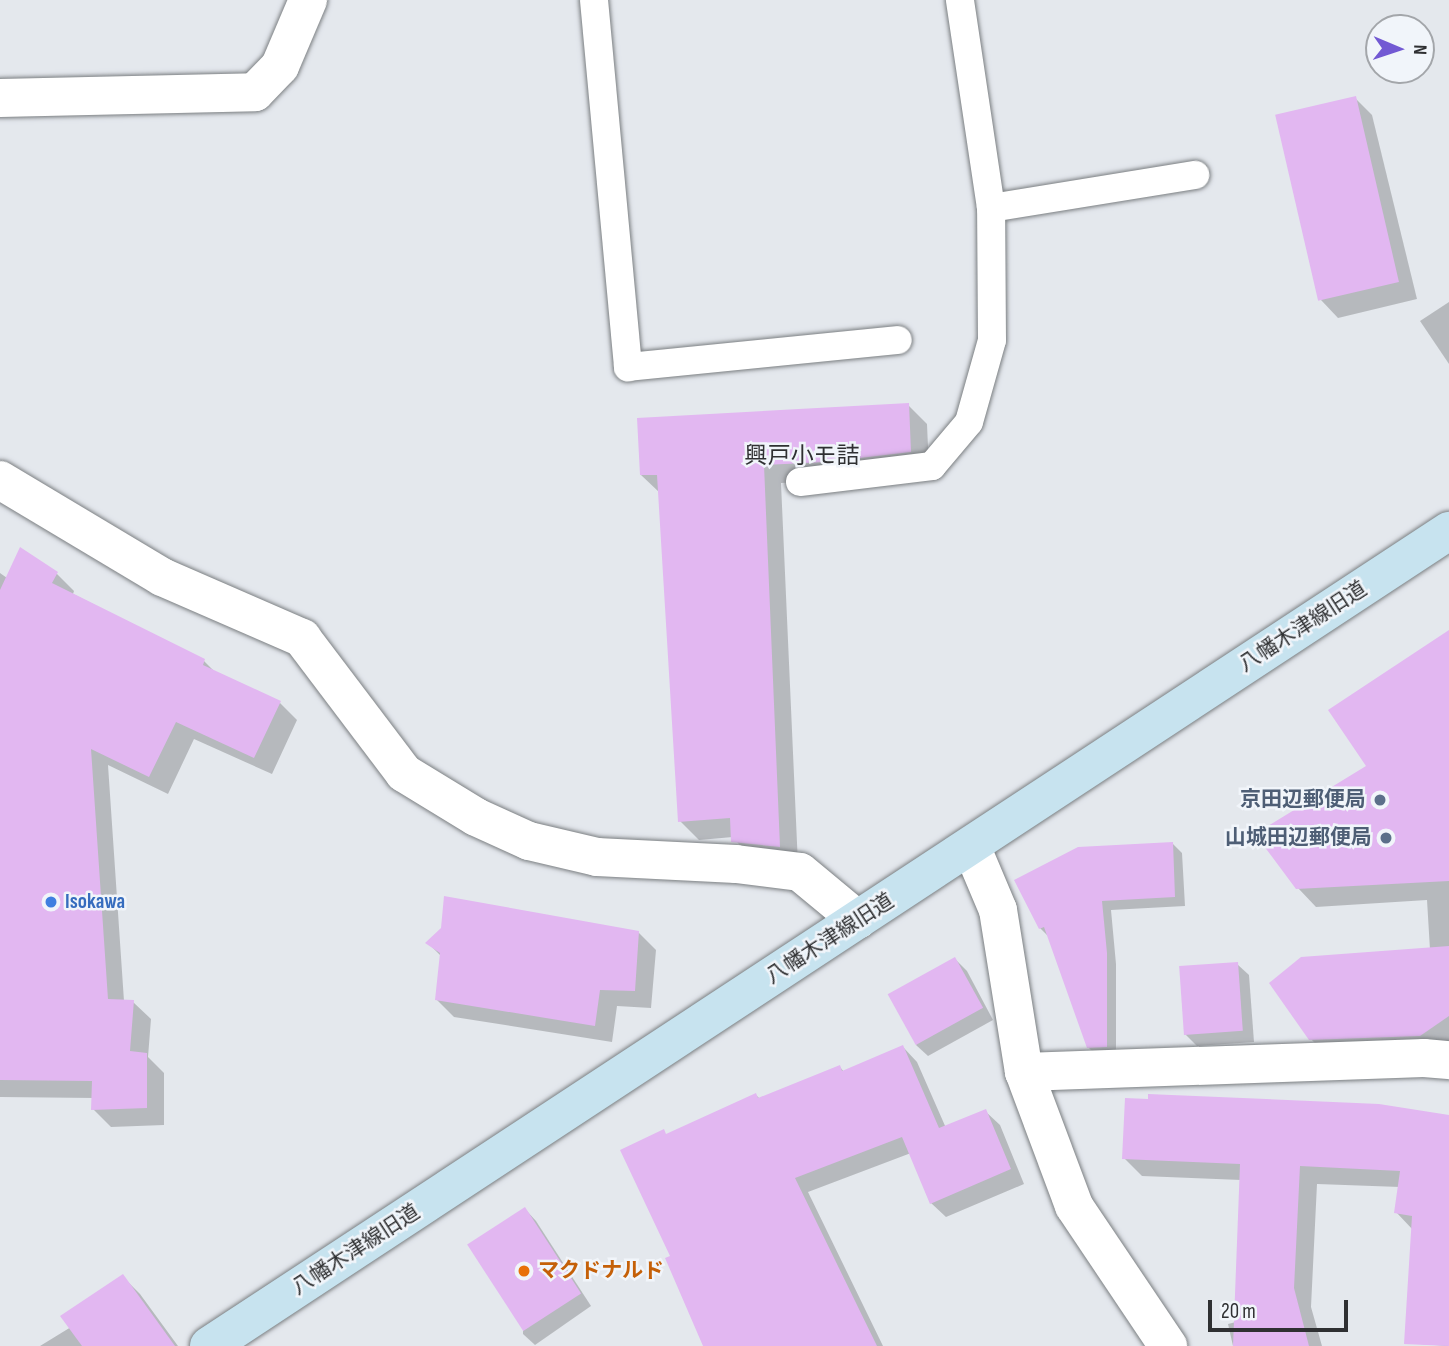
<!DOCTYPE html>
<meta charset="utf-8">
<style>
body{margin:0}
#map{position:relative;width:1449px;height:1346px;overflow:hidden;background:#e4e8ed;font-family:"Sofia Sans Condensed","Noto Sans JP",sans-serif}
div>[style]{position:absolute}
.shadow>*{inset:0;background:#0003}
.building>*{inset:0;background:#e2b7f1;transform-origin:0 0}
.roads{filter:drop-shadow(0 0 2px #7b7f82) drop-shadow(0 0 2px #7b7f82)}
.lane>*{height:28px;margin:-14px;padding:0 14px;transform-origin:14px;border-radius:14px;background:#fff}
.street>*{height:38px;margin:-19px;padding:0 19px;transform-origin:19px;border-radius:19px;background:#fff}
.secondary>*{height:38px;margin:-19px;padding:0 19px;transform-origin:19px;border-radius:19px;background:#c7e3ef}
.dots>*{width:19px;height:19px;translate:-50% -50%;box-sizing:border-box;border:4px solid #f1f5fa;border-radius:50%}
span{translate:-50% -50%;white-space:nowrap;text-align:center;line-height:1.15;-webkit-text-stroke:5px #f1f5fa;paint-order:stroke}
.street-label{font-size:21px;color:#2f3032}
.service-label{font-size:21px;color:#4e5e75;font-weight:700}
.right{translate:-100% -50%;text-align:right}
.shop-label{font-size:21px;color:#366cbe;font-weight:700}
.left{translate:0 -50%;text-align:left}
.food-label{font-size:21px;color:#c56008;font-weight:700}
.neighbourhood-label{font-size:23px;color:#2f3032}
.north{position:absolute;left:1365px;top:14px;width:70px;height:70px;box-sizing:border-box;background:#f1f5fa;border:2px solid #a3a6aa;border-radius:50%;rotate:92deg;font-size:19px;font-weight:700;line-height:28px;text-align:center;color:#2f3032}
.north::after{content:'';display:block;margin:auto;width:24px;height:32px;background:#7259d3;clip-path:polygon(50% 0,100% 100%,50% 72%,0 100%)}
.scale{position:absolute;left:1208px;top:1300px;width:140px;height:32px;box-sizing:border-box;border:4px solid #2f3032;border-top:0;padding-left:9px;font-size:21px;line-height:24px;white-space:nowrap;color:#2f3032;-webkit-text-stroke:5px #f1f5fa;paint-order:stroke}
</style>
<div id="map">
<div class="shadow">
<i style="clip-path:polygon(1355px 98px,1372px 115px,1417px 299px,1338px 318px,1321px 300px)"></i>
<i style="clip-path:polygon(1449px 302px,1449px 364px,1420px 321px)"></i>
<i style="clip-path:polygon(908px 405px,927px 424px,929px 470px,846px 480px,781px 483px,798px 865px,752px 860px,733px 837px,699px 840px,680px 821px,660px 493px,641px 475px)"></i>
<i style="clip-path:polygon(0 573px,7px 578px,56px 573px,74px 591px,73px 594px,204px 661px,217px 674px,279px 702px,297px 720px,272px 774px,194px 739px,168px 794px,108px 765px,124px 1001px,133px 1002px,151px 1019px,148px 1057px,164px 1073px,164px 1125px,111px 1127px,93px 1109px,94px 1098px,0 1097px)"></i>
<i style="clip-path:polygon(1449px 632px,1449px 1046px,1329px 1058px,1311px 1039px,1430px 950px,1427px 900px,1316px 907px,1298px 888px)"></i>
<i style="clip-path:polygon(1172px 843px,1182px 853px,1185px 906px,1111px 910px,1116px 964px,1116px 1056px,1098px 1057px,1088px 1047px,1050px 938px,1040px 928px)"></i>
<i style="clip-path:polygon(638px 932px,656px 950px,651px 1008px,617px 1006px,612px 1042px,454px 1017px,437px 1000px,442px 957px,428px 943px)"></i>
<i style="clip-path:polygon(955px 959px,967px 971px,993px 1020px,928px 1056px,916px 1045px)"></i>
<i style="clip-path:polygon(1237px 964px,1249px 975px,1254px 1042px,1197px 1046px,1185px 1034px)"></i>
<i style="clip-path:polygon(903px 1047px,917px 1062px,946px 1128px,985px 1111px,1000px 1125px,1024px 1184px,946px 1217px,931px 1203px,911px 1153px,808px 1192px,883px 1346px,705px 1346px,672px 1257px,668px 1136px,756px 1095px,760px 1099px,840px 1067px,844px 1072px)"></i>
<i style="clip-path:polygon(1449px 1117px,1449px 1346px,1406px 1343px,1413px 1230px,1396px 1212px,1400px 1187px,1317px 1184px,1311px 1307px,1322px 1346px,1233px 1346px,1228px 1324px,1236px 1322px,1241px 1180px,1142px 1176px,1124px 1158px)"></i>
<i style="clip-path:polygon(525px 1209px,536px 1221px,591px 1306px,535px 1345px,523px 1334px)"></i>
<i style="clip-path:polygon(123px 1277px,140px 1294px,178px 1346px,40px 1346px,71px 1327px)"></i>
</div>
<div class="building">
<i style="left:1356px;top:96px;width:191px;height:83px;rotate:77deg"></i>
<i style="clip-path:polygon(909px 403px,911px 452px,826px 462px,764px 465px,780px 847px,731px 842px,730px 818px,678px 822px,657px 475px,640px 475px,637px 418px)"></i>
<i style="clip-path:polygon(20px 547px,58px 572px,52px 583px,205px 659px,203px 665px,281px 701px,254px 758px,176px 722px,149px 777px,91px 749px,108px 999px,134px 1000px,130px 1051px,147px 1053px,147px 1108px,91px 1110px,92px 1081px,0 1080px,0 590px)"></i>
<i style="clip-path:polygon(1449px 630px,1449px 881px,1296px 889px,1255px 834px,1366px 766px,1328px 710px)"></i>
<i style="clip-path:polygon(1173px 842px,1175px 897px,1102px 901px,1107px 953px,1107px 1047px,1087px 1048px,1044px 927px,1039px 929px,1014px 880px,1078px 847px)"></i>
<i style="clip-path:polygon(444px 896px,639px 931px,635px 991px,600px 990px,595px 1026px,435px 1000px,440px 953px,425px 943px,441px 928px)"></i>
<i style="clip-path:polygon(1449px 946px,1449px 1016px,1420px 1036px,1309px 1040px,1269px 983px,1301px 957px)"></i>
<i style="left:955px;top:957px;width:58px;height:77px;rotate:61deg"></i>
<i style="left:1238px;top:962px;width:69px;height:59px;rotate:86deg"></i>
<i style="clip-path:polygon(903px 1045px,939px 1128px,986px 1109px,1011px 1169px,930px 1204px,902px 1137px,795px 1178px,877px 1346px,703px 1346px,665px 1258px,670px 1256px,620px 1150px,664px 1129px,666px 1134px,756px 1093px,758px 1098px,840px 1065px,842px 1071px)"></i>
<i style="clip-path:polygon(1148px 1094px,1379px 1104px,1449px 1115px,1449px 1346px,1404px 1344px,1412px 1216px,1394px 1213px,1400px 1171px,1300px 1166px,1294px 1288px,1309px 1346px,1233px 1346px,1240px 1164px,1122px 1159px,1125px 1098px,1148px 1099px)"></i>
<i style="left:525px;top:1207px;width:103px;height:69px;rotate:57deg"></i>
<i style="clip-path:polygon(123px 1274px,175px 1346px,82px 1346px,60px 1316px)"></i>
</div>
<div class="roads">
<div class="lane">
<i style="left:594px;top:0;width:369px;rotate:84.7deg"></i>
<i style="left:628px;top:367px;width:271px;rotate:-5.7deg"></i>
<i style="left:991px;top:208px;width:207px;rotate:-9.2deg"></i>
<i style="left:800px;top:482px;width:133px;rotate:-6.9deg"></i>
<i style="left:932px;top:466px;width:57px;rotate:-49.9deg"></i>
<i style="left:969px;top:422px;width:85px;rotate:-74.3deg"></i>
<i style="left:992px;top:340px;width:132px;rotate:-90.4deg"></i>
<i style="left:991px;top:208px;width:210px;rotate:-98.5deg"></i>
</div>
<div class="street">
<i style="left:0;top:98px;width:255px;rotate:-1.3deg"></i>
<i style="left:255px;top:92px;width:36px;rotate:-46deg"></i>
<i style="left:280px;top:66px;width:72px;rotate:-67deg"></i>
<i style="left:0;top:480px;width:189px;rotate:30.9deg"></i>
<i style="left:162px;top:577px;width:153px;rotate:23.5deg"></i>
<i style="left:302px;top:638px;width:169px;rotate:52.9deg"></i>
<i style="left:404px;top:773px;width:84px;rotate:31.4deg"></i>
<i style="left:476px;top:817px;width:58px;rotate:24.4deg"></i>
<i style="left:529px;top:841px;width:70px;rotate:13.2deg"></i>
<i style="left:597px;top:857px;width:139px;rotate:2.9deg"></i>
<i style="left:736px;top:864px;width:64px;rotate:7.1deg"></i>
<i style="left:800px;top:872px;width:75px;rotate:39.6deg"></i>
<i style="left:971px;top:846px;width:69px;rotate:67.1deg"></i>
<i style="left:998px;top:910px;width:164px;rotate:80.9deg"></i>
<i style="left:1024px;top:1072px;width:143px;rotate:69.5deg"></i>
<i style="left:1074px;top:1206px;width:169px;rotate:56.1deg"></i>
<i style="left:1024px;top:1072px;width:400px;rotate:-2deg"></i>
<i style="left:1424px;top:1058px;width:25px;rotate:5deg"></i>
</div>
<div class="secondary">
<i style="left:209px;top:1346px;width:1484px;rotate:-33.32deg"></i>
</div>
</div>
<div class="dots">
<i style="left:1380px;top:800px;background:#5c6f8a"></i>
<i style="left:1386px;top:838px;background:#5c6f8a"></i>
<i style="left:51px;top:902px;background:#3f7fe0"></i>
<i style="left:524px;top:1271px;background:#e8710a"></i>
</div>
<div class="street-label">
<span style="left:1303px;top:627px;rotate:-33deg">八幡木津線旧道</span>
<span style="left:830px;top:939px;rotate:-33deg">八幡木津線旧道</span>
<span style="left:356px;top:1250px;rotate:-33deg">八幡木津線旧道</span>
</div>
<div class="service-label">
<span class="right" style="left:1366px;top:800px">京田辺郵便局</span>
<span class="right" style="left:1372px;top:838px">山城田辺郵便局</span>
</div>
<div class="shop-label">
<span class="left" style="left:65px;top:902px">Isokawa</span>
</div>
<div class="food-label">
<span class="left" style="left:538px;top:1271px">マクドナルド</span>
</div>
<div class="neighbourhood-label">
<span style="left:802px;top:456px">興戸小モ詰</span>
</div>
<div class="north">N</div>
<div class="scale">20 m</div>
</div>
